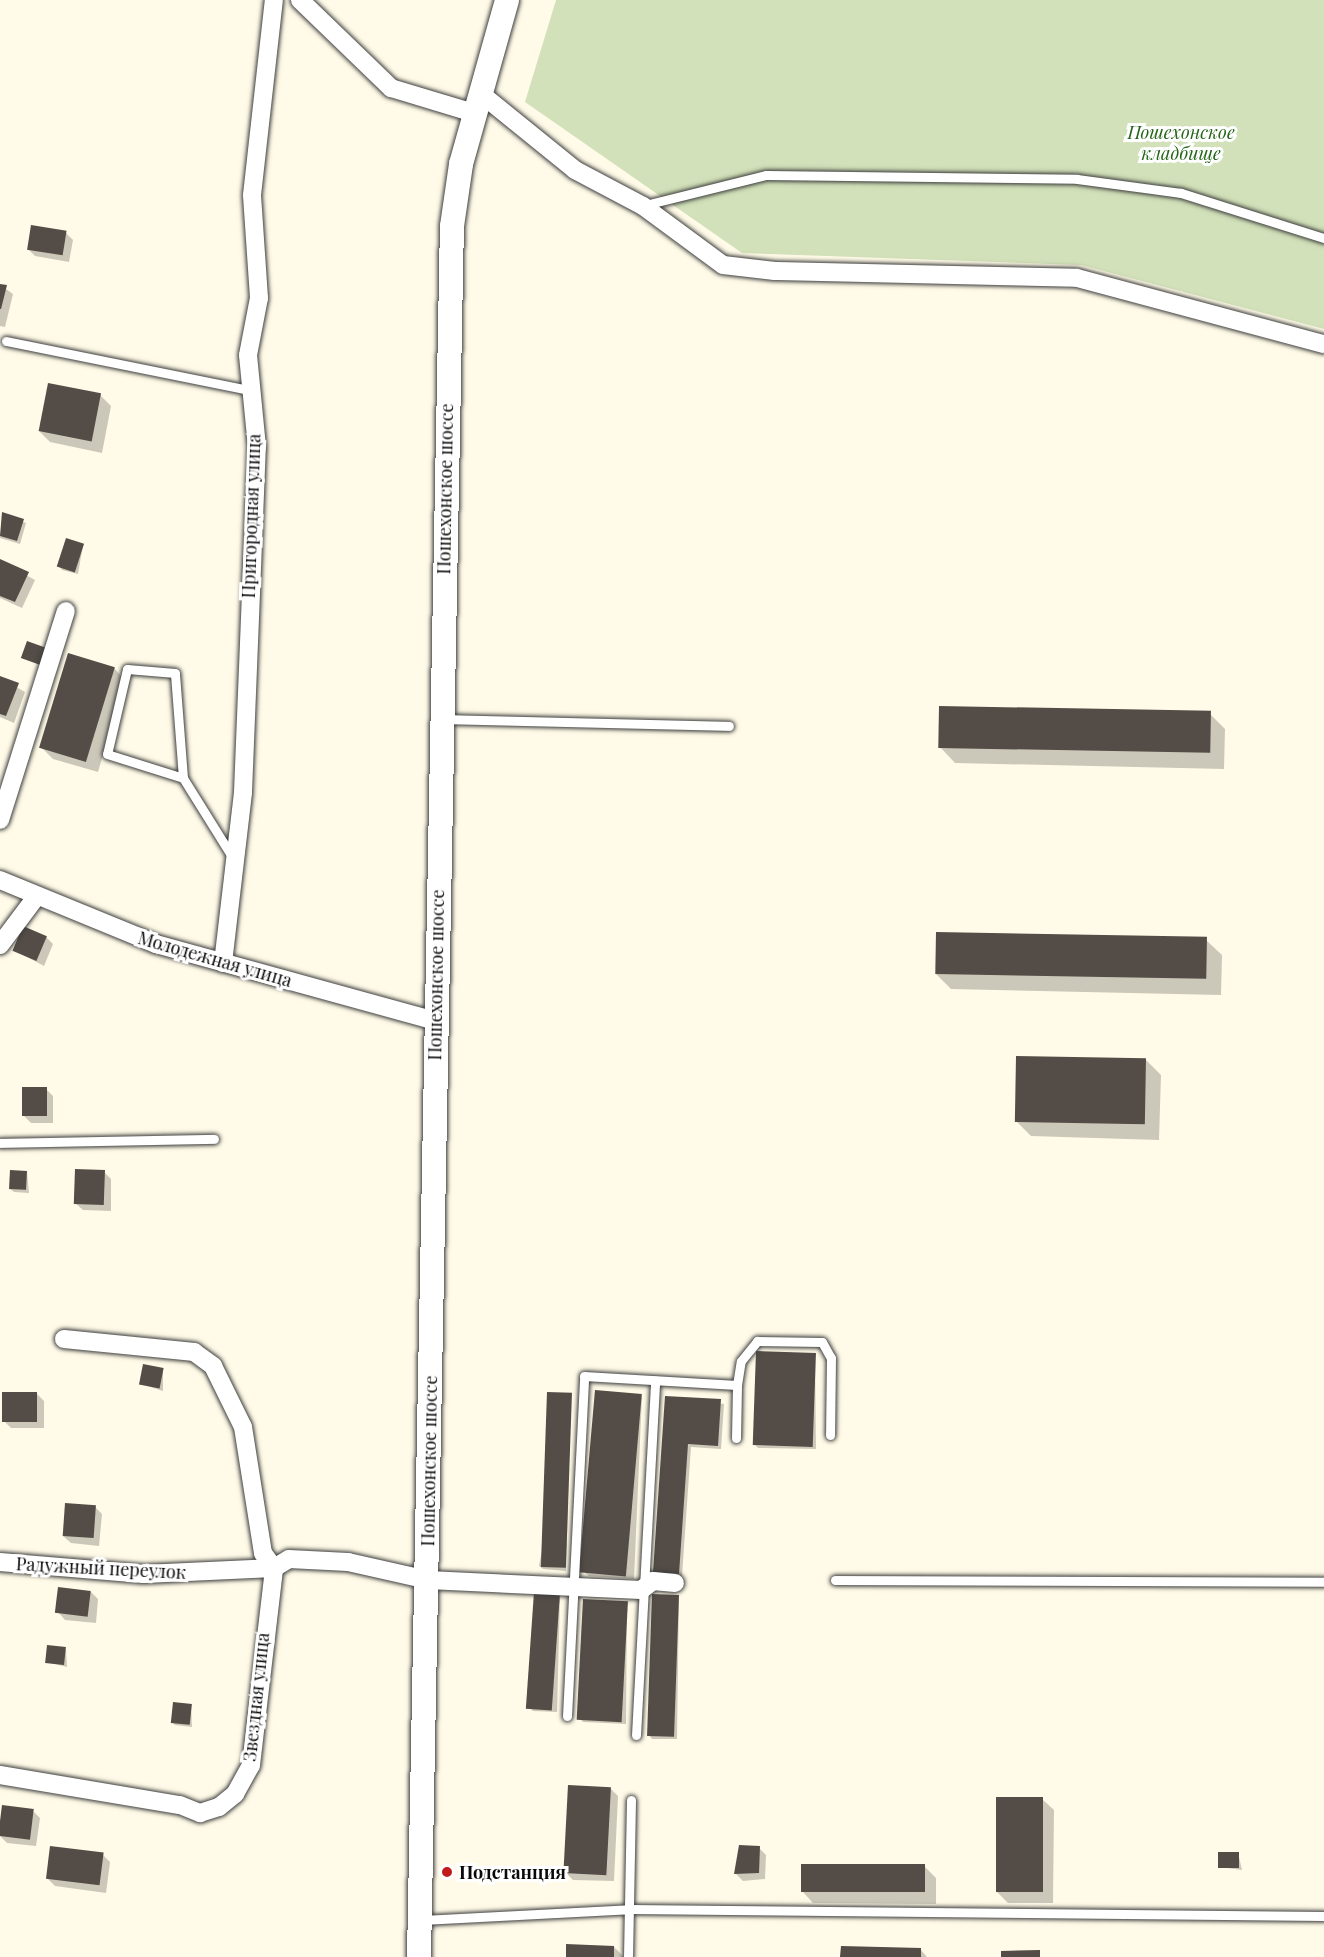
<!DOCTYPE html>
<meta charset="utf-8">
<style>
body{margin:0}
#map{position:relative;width:1324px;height:1957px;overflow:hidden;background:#fffbe8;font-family:"Playfair Display",serif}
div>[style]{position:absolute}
.cemetery>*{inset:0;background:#d2e1b9}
.shadow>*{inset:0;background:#0003}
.building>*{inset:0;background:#544c46;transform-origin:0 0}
.roads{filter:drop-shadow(0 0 2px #3d3d3d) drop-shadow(0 0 2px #3d3d3d)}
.service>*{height:9px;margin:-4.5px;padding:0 4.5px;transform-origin:4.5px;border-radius:4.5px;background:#fff}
.minor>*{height:18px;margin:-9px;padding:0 9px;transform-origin:9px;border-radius:9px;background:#fff}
.tertiary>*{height:24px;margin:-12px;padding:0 12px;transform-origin:12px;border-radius:12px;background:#fff}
.dots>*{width:16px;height:16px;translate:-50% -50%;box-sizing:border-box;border:3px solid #fff;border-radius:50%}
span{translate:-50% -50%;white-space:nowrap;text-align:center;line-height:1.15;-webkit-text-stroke:6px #fff;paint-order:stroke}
.park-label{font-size:18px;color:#256518;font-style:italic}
.street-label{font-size:18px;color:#0a0a0a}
.poi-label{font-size:18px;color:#0a0a0a;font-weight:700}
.left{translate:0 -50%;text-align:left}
</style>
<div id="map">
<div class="cemetery">
<i style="clip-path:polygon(556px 0,1324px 0,1324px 329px,1081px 265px,742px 253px,525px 102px)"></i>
</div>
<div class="shadow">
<i style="clip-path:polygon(66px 233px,73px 240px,69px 262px,35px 256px,28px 249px)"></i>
<i style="clip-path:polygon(0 285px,13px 294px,5px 327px,0 326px)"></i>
<i style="clip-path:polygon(100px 395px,111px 406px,102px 453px,50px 442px,39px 431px)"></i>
<i style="clip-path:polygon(3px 514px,26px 523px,20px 544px,0 538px)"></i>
<i style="clip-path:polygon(83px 545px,78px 574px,62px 570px,59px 566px)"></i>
<i style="clip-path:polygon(0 561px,35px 580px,22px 608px,0 598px)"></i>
<i style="clip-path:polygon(114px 668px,125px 680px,98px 772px,53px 759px,42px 748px)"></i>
<i style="clip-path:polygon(0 678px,25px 692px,14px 723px,0 717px)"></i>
<i style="clip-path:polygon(1210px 714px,1225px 729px,1224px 769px,955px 763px,940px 747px)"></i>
<i style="clip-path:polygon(46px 937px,53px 944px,44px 966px,14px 950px)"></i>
<i style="clip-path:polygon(1206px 940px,1222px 955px,1221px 995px,951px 989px,936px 974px)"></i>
<i style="clip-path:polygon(1146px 1060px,1161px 1075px,1159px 1140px,1031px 1136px,1016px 1121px)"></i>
<i style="clip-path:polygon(46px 1089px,53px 1096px,53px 1123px,31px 1123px,23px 1115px)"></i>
<i style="clip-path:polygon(27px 1172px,29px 1193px,14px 1192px,10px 1189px)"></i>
<i style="clip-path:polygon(104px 1172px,111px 1179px,111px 1211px,83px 1210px,75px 1203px)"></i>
<i style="clip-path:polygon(815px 1354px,816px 1449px,758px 1448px,755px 1445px)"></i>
<i style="clip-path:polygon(163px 1369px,163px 1391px,141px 1384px)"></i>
<i style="clip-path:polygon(37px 1394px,44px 1401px,44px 1428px,11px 1428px,4px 1421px)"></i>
<i style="clip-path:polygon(571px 1395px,566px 1571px,543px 1569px,539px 1566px)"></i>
<i style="clip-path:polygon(642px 1395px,634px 1579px,589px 1576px,585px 1573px)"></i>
<i style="clip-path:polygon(666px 1397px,724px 1404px,721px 1449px,691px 1447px,682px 1576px,655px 1571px)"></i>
<i style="clip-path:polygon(95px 1507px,102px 1514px,99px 1546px,71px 1543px,63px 1536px)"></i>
<i style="clip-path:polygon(91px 1592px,98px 1599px,96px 1623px,65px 1620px,58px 1612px)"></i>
<i style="clip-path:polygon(560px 1595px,557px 1712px,533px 1711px,530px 1708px)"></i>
<i style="clip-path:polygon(679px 1596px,677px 1739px,652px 1739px,649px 1735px)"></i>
<i style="clip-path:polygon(627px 1603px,626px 1724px,583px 1722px,580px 1719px)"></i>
<i style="clip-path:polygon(66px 1649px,67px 1667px,46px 1662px)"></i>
<i style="clip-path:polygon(191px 1706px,192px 1727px,175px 1725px,172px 1722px)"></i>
<i style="clip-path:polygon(611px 1789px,618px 1796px,614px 1881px,573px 1880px,565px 1872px)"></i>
<i style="clip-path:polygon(1042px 1799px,1054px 1810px,1053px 1903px,1008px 1903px,997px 1892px)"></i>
<i style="clip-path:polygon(4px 1807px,33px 1811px,40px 1818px,36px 1846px,7px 1843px,0 1836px)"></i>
<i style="clip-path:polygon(759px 1848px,766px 1855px,765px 1879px,743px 1881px,736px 1874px)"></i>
<i style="clip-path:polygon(1238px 1853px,1242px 1870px,1219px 1867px)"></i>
<i style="clip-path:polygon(103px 1855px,110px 1862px,106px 1893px,55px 1886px,47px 1878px)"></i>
<i style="clip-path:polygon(925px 1867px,936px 1878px,936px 1904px,813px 1903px,802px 1891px)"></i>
<i style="clip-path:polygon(614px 1947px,624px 1957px,567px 1957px)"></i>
<i style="clip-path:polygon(920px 1949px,927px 1957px,842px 1957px)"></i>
</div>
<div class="building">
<i style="left:31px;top:225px;width:36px;height:25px;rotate:9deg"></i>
<i style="clip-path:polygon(0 284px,7px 285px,1px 309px,0 309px)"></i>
<i style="left:48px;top:383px;width:54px;height:49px;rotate:11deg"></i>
<i style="clip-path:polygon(2px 512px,24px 519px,17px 541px,0 536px)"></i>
<i style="left:66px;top:538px;width:19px;height:30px;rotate:18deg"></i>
<i style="clip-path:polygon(0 559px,29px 572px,15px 602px,0 596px)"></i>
<i style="left:27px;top:641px;width:20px;height:18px;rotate:20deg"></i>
<i style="left:68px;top:653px;width:49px;height:99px;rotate:17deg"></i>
<i style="clip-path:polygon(0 676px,19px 683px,6px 716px,0 714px)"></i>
<i style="left:939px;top:706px;width:272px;height:42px;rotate:1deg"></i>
<i style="left:23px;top:926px;width:26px;height:27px;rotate:23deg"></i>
<i style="left:936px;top:932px;width:271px;height:42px;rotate:1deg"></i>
<i style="left:1016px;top:1056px;width:130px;height:66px;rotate:1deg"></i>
<i style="left:22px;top:1087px;width:25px;height:29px"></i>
<i style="left:75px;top:1169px;width:30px;height:35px;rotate:2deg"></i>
<i style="left:10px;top:1170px;width:17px;height:19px;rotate:3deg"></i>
<i style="left:756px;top:1351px;width:60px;height:94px;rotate:2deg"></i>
<i style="left:143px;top:1364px;width:21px;height:21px;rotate:11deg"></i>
<i style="left:595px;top:1390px;width:47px;height:183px;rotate:5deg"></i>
<i style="left:2px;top:1392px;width:35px;height:30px"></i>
<i style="left:547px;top:1392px;width:25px;height:175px;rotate:2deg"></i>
<i style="clip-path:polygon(665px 1396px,721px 1399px,718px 1446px,688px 1444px,679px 1574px,653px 1572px)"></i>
<i style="left:65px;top:1503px;width:31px;height:33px;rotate:4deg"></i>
<i style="left:58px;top:1587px;width:33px;height:26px;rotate:7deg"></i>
<i style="left:534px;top:1592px;width:26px;height:117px;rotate:4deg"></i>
<i style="left:652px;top:1594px;width:27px;height:142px;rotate:2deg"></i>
<i style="left:583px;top:1599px;width:45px;height:121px;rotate:3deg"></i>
<i style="left:47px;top:1645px;width:19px;height:18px;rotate:6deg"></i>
<i style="left:173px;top:1702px;width:19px;height:21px;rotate:6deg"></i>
<i style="left:568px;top:1785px;width:43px;height:88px;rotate:3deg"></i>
<i style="left:996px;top:1797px;width:47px;height:95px"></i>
<i style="left:2px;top:1805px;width:32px;height:31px;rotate:7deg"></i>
<i style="clip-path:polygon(739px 1845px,760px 1846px,759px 1873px,734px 1874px)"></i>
<i style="left:50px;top:1846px;width:54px;height:33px;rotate:7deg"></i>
<i style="left:1218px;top:1852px;width:21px;height:16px"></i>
<i style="left:801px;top:1864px;width:124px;height:28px"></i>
<i style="clip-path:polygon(566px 1944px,614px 1946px,614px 1957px,566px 1957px)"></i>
<i style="clip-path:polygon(841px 1946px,921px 1948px,921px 1957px,840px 1957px)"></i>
<i style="clip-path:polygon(1040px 1950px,1040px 1957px,1001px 1957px,1001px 1951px)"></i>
</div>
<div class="roads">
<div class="service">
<i style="left:645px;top:205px;width:125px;rotate:-13.9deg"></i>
<i style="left:766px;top:175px;width:311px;rotate:0.7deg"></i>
<i style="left:1077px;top:179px;width:105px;rotate:7.7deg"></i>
<i style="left:1181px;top:193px;width:150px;rotate:17.5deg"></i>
<i style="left:6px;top:341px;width:249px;rotate:11.4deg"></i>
<i style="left:445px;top:719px;width:284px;rotate:1.4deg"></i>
<i style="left:183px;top:778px;width:105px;rotate:-94.4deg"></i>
<i style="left:175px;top:673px;width:48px;rotate:-175.2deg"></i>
<i style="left:127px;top:669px;width:87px;rotate:103.2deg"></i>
<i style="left:107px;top:754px;width:80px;rotate:17.5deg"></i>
<i style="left:183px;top:778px;width:94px;rotate:58deg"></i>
<i style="left:0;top:1143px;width:214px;rotate:-1.1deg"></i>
<i style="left:736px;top:1438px;width:53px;rotate:-88.9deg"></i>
<i style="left:835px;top:1580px;width:489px;rotate:0.2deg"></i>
<i style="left:567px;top:1716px;width:340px;rotate:-87.1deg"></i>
<i style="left:584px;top:1376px;width:153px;rotate:3.4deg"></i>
<i style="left:737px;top:1385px;width:24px;rotate:-81deg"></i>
<i style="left:741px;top:1361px;width:26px;rotate:-51deg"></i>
<i style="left:757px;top:1341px;width:65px;rotate:0.9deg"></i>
<i style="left:822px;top:1342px;width:18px;rotate:61deg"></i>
<i style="left:831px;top:1358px;width:77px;rotate:90.7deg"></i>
<i style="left:636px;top:1735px;width:355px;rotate:-86.9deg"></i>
<i style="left:422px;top:1920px;width:207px;rotate:-3deg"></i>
<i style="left:629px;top:1909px;width:695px;rotate:0.58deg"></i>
<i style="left:628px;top:1957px;width:157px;rotate:-88.9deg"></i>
</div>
<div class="minor">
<i style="left:300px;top:0;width:127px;rotate:44deg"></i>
<i style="left:391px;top:88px;width:87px;rotate:16.8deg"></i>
<i style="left:480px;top:93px;width:122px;rotate:39deg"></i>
<i style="left:575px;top:170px;width:77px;rotate:27.9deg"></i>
<i style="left:643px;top:206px;width:99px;rotate:36.4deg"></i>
<i style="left:723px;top:265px;width:52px;rotate:6.6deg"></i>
<i style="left:775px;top:271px;width:302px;rotate:1.3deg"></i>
<i style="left:1077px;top:278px;width:256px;rotate:15deg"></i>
<i style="left:0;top:820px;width:219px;rotate:-72.5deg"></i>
<i style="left:0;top:880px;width:169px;rotate:22.3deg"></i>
<i style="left:156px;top:944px;width:290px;rotate:15.4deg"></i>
<i style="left:0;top:945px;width:60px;rotate:-53.1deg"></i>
<i style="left:223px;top:963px;width:172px;rotate:-83.3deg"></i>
<i style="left:243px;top:792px;width:345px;rotate:-87.7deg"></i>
<i style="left:257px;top:447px;width:92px;rotate:-95.6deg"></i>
<i style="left:248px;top:355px;width:58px;rotate:-79.1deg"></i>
<i style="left:259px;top:298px;width:103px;rotate:-93.9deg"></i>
<i style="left:252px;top:195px;width:196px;rotate:-83.6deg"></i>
<i style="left:64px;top:1339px;width:131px;rotate:5.7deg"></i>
<i style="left:194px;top:1352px;width:24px;rotate:36deg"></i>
<i style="left:213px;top:1366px;width:68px;rotate:63.8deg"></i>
<i style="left:243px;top:1427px;width:128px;rotate:81deg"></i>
<i style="left:263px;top:1553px;width:19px;rotate:54deg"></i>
<i style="left:0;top:1562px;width:144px;rotate:4.8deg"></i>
<i style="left:144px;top:1574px;width:130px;rotate:-2.6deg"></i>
<i style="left:274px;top:1568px;width:17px;rotate:-31deg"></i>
<i style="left:289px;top:1559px;width:59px;rotate:2.9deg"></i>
<i style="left:348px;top:1562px;width:82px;rotate:12.7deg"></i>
<i style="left:428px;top:1580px;width:213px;rotate:2.7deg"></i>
<i style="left:641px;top:1590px;width:15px;rotate:-37deg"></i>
<i style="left:653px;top:1581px;width:22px;rotate:5deg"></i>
<i style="left:0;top:1775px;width:182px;rotate:9.5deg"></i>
<i style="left:180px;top:1805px;width:22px;rotate:22deg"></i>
<i style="left:200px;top:1813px;width:20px;rotate:-18deg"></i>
<i style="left:219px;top:1807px;width:21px;rotate:-39deg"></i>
<i style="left:235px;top:1794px;width:33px;rotate:-61deg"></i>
<i style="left:251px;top:1765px;width:198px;rotate:-83.3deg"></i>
</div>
<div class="tertiary">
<i style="left:419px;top:1957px;width:1731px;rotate:-88.91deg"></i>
<i style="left:452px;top:226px;width:63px;rotate:-81.7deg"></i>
<i style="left:461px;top:164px;width:170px;rotate:-74.3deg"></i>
</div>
</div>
<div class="dots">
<i style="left:447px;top:1872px;background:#c21b1b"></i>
</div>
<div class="park-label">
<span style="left:1181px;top:143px">Пошехонское<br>кладбище</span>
</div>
<div class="street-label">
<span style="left:445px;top:489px;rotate:-89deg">Пошехонское шоссе</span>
<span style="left:251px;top:516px;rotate:-88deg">Пригородная улица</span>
<span style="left:215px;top:959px;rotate:16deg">Молодежная улица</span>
<span style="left:436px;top:975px;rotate:-89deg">Пошехонское шоссе</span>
<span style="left:429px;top:1461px;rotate:-89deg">Пошехонское шоссе</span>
<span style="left:101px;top:1568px;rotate:3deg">Радужный переулок</span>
<span style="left:256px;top:1697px;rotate:-84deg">Звездная улица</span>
</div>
<div class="poi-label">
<span class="left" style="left:459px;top:1872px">Подстанция</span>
</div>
</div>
